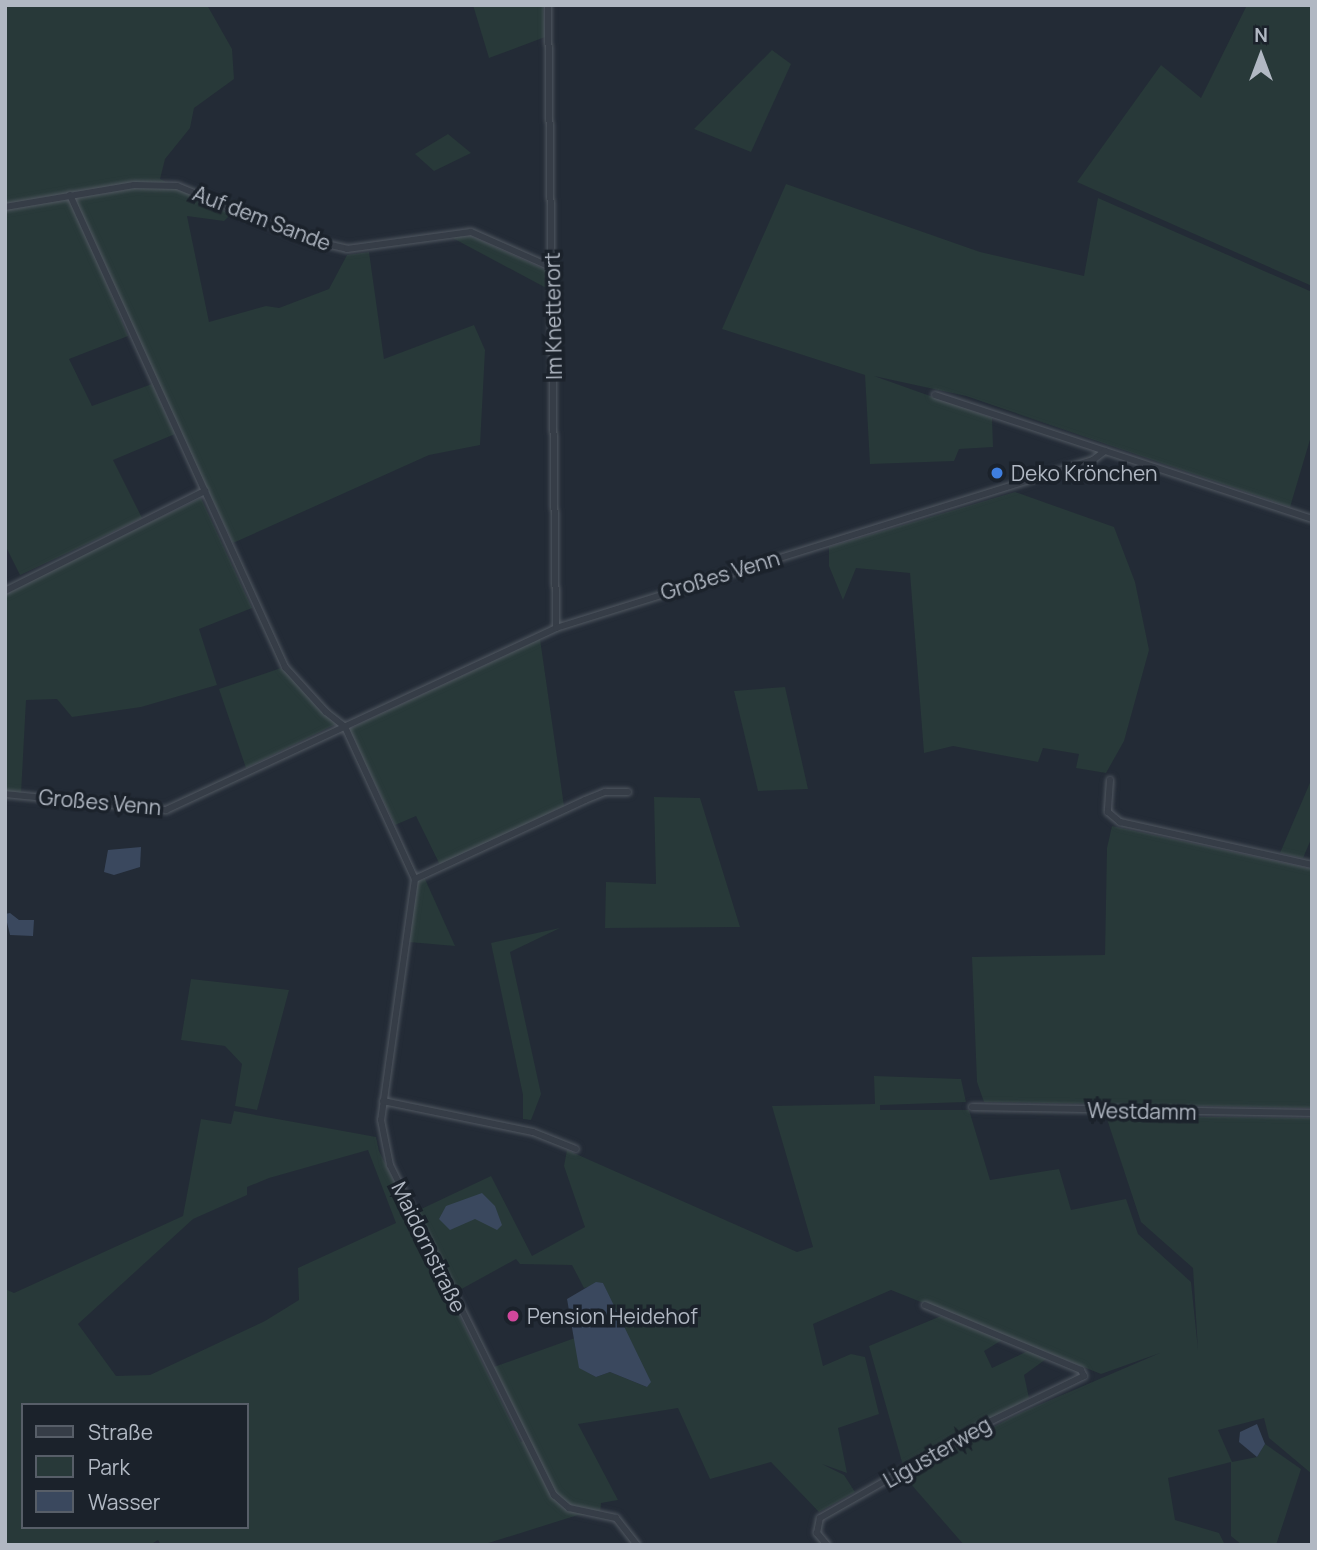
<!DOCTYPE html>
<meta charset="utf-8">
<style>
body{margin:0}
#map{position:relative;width:1317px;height:1550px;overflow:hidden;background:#232b36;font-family:Manrope,sans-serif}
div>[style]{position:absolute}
.green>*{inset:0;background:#283939}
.water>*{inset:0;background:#3a485e}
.roads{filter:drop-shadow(0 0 2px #515861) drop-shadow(0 0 2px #515861)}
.street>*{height:6px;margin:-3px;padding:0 3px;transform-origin:3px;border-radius:3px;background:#363d47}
.dots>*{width:19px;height:19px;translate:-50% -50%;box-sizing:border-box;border:4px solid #1b222b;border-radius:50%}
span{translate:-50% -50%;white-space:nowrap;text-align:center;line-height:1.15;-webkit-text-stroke:7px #1b222b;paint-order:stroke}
.street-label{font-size:21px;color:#b1b8c3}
.poi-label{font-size:21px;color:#b1b8c3}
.left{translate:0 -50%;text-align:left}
.frame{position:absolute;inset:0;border:7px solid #b1b8c3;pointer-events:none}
.legend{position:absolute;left:21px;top:1403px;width:228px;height:126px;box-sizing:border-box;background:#1b222b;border:2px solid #575e68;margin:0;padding:9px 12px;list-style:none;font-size:21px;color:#b1b8c3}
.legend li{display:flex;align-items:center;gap:14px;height:35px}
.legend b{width:35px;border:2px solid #575e68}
.north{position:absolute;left:1226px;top:21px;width:70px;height:70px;-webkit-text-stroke:5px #1b222b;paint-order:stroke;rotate:0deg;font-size:19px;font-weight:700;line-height:28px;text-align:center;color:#b1b8c3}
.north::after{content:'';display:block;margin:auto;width:24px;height:32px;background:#b1b8c3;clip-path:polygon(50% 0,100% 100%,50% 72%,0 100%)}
</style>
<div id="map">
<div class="green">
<i style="clip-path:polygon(5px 5px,207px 5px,232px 49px,234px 79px,194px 108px,190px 128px,165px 159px,160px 179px,231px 214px,224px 221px,187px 216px,209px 322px,266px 306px,279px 308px,329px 289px,347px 255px,369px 252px,384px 359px,474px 325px,485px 350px,480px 445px,429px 455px,233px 543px,87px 236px,128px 336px,69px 359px,92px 406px,152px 384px,175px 434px,113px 460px,142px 518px,20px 575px,5px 545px)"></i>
<i style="clip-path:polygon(473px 5px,543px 5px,545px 37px,489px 58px)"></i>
<i style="clip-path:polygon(1247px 5px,1312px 5px,1312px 286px,1077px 182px,1161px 65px,1201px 98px)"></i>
<i style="clip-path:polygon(772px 50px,791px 64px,751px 152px,694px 129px)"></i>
<i style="clip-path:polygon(448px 134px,471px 153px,434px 171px,415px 154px)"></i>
<i style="clip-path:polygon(786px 184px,980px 252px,1084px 276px,1098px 198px,1312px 292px,1312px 433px,1290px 507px,966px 396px,874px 376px,992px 418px,993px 447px,959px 449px,954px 461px,870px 464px,865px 375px,722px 329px)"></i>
<i style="clip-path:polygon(447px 235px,471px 236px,548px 271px,550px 290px)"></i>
<i style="clip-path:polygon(1015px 492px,1114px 527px,1135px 582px,1149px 650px,1124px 741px,1106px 773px,1076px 768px,1079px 754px,1043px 748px,1038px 762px,953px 746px,924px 753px,910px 573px,856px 568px,843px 600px,829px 566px,829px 547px)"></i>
<i style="clip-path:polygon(201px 498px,252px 608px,199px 629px,217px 685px,141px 707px,72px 717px,57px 699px,26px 700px,21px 794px,5px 791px,5px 596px,19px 585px)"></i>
<i style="clip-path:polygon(540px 639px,564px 806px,440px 865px,416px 816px,395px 825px,349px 729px)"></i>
<i style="clip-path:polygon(281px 668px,336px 724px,246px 768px,219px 689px)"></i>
<i style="clip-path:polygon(785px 687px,808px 789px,758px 791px,734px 691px)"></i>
<i style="clip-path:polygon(1312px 778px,1312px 837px,1303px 858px,1280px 853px)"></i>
<i style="clip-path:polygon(654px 797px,700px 798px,740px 927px,605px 928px,606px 882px,656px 884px)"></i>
<i style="clip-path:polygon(1112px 826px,1312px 869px,1312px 1108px,984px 1102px,977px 1082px,972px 957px,1105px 955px,1107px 848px)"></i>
<i style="clip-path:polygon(425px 879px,455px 946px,409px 942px,418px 881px)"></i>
<i style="clip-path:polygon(560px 928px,510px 952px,541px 1094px,531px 1120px,523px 1119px,523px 1095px,491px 943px)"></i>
<i style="clip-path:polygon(191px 979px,289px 990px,257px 1110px,235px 1106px,242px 1064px,225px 1046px,181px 1040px)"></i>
<i style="clip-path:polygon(evenodd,874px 1076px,961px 1079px,966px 1102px,880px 1105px,880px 1110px,969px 1110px,990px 1180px,1059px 1169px,1071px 1210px,1126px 1199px,1138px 1234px,1191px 1282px,1198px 1350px,1193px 1268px,1141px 1222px,1106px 1116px,1312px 1118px,1312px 1474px,1269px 1438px,1264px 1418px,1218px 1430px,1232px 1462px,1257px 1457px,1265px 1444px,1301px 1469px,1276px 1545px,1242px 1545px,1231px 1536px,1231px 1462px,1168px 1478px,1175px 1520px,1219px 1533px,1225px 1545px,964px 1545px,903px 1475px,1018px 1414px,1160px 1353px,1101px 1374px,891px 1290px,813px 1324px,823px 1366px,851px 1354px,865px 1357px,879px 1414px,838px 1428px,847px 1473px,822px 1464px,844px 1475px,855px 1492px,819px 1512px,771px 1462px,710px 1479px,678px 1408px,578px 1424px,618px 1500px,601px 1503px,600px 1515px,578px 1515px,482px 1545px,161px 1545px,158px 1540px,150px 1545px,5px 1545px,5px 1289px,14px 1293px,183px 1216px,201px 1119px,231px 1124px,234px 1111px,376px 1137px,379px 1151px,521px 1442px,529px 1439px,494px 1367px,575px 1338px,580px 1368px,596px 1377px,610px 1372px,647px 1387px,603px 1283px,584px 1288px,572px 1265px,520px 1264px,516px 1259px,456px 1292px,417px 1211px,491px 1176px,532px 1256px,585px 1227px,564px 1166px,567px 1150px,797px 1252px,813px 1247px,772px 1106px,875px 1104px,874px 1076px,368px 1150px,396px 1223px,298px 1268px,299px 1300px,265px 1321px,150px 1375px,116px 1376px,78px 1324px,193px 1219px,247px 1195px,247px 1187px,269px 1178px,368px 1150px,874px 1076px,23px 1405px,247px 1405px,247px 1527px,23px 1527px,23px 1405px)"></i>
<i style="clip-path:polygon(941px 1316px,1002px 1340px,984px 1351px,992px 1368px,1030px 1350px,1046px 1359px,1024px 1375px,1029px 1398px,904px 1469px,869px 1346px)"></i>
</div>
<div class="water">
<i style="clip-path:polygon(141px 847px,140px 867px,114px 875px,104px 872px,108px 850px)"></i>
<i style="clip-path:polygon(10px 913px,19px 920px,34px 920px,33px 936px,10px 935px,5px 914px)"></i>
<i style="clip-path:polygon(482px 1193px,495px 1206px,502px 1225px,497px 1230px,475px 1219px,450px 1230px,439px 1219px,446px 1206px)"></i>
<i style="clip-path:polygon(596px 1282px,603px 1283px,651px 1382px,647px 1387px,610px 1372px,596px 1377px,579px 1368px,567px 1299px)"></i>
<i style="clip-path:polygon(1257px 1424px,1265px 1444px,1257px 1457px,1239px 1442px,1240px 1432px)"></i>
</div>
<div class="roads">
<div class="street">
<i style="left:548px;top:5px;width:623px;rotate:89.26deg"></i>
<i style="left:70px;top:195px;width:519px;rotate:65.51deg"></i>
<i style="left:285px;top:667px;width:61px;rotate:47.7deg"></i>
<i style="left:326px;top:712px;width:24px;rotate:38deg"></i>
<i style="left:345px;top:727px;width:167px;rotate:65.3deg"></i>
<i style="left:415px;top:879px;width:243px;rotate:98deg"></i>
<i style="left:381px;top:1120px;width:46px;rotate:78.7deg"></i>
<i style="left:390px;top:1165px;width:369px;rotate:63.6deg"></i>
<i style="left:554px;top:1495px;width:20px;rotate:41deg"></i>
<i style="left:569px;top:1508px;width:48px;rotate:12deg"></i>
<i style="left:616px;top:1518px;width:34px;rotate:52deg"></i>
<i style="left:5px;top:207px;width:131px;rotate:-9.7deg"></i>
<i style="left:134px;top:185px;width:43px;rotate:1.3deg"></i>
<i style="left:177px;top:186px;width:143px;rotate:22.2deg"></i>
<i style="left:309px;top:240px;width:39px;rotate:13deg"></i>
<i style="left:347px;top:249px;width:125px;rotate:-7.8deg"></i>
<i style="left:471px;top:232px;width:90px;rotate:23.7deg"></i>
<i style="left:935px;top:395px;width:397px;rotate:18.2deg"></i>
<i style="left:5px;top:591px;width:224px;rotate:-26.6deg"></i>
<i style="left:1110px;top:780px;width:32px;rotate:94deg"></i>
<i style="left:1108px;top:812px;width:16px;rotate:40deg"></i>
<i style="left:1120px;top:822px;width:197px;rotate:12.6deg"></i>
<i style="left:5px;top:794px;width:162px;rotate:5.7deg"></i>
<i style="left:166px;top:810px;width:430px;rotate:-25deg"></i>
<i style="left:556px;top:628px;width:563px;rotate:-17.37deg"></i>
<i style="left:1093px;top:460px;width:15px;rotate:-37deg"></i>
<i style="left:415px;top:879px;width:187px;rotate:-24.9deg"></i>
<i style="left:585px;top:800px;width:22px;rotate:-22deg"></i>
<i style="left:605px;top:792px;width:23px"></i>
<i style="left:383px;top:1101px;width:153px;rotate:11.7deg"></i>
<i style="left:533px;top:1132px;width:46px;rotate:21.6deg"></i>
<i style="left:972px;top:1107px;width:340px;rotate:1deg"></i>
<i style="left:827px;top:1545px;width:16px;rotate:-130deg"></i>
<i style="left:817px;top:1533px;width:15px;rotate:-79deg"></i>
<i style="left:820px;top:1518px;width:190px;rotate:-29.7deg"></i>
<i style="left:985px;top:1424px;width:110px;rotate:-25.9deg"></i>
<i style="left:1084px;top:1376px;width:7px;rotate:-117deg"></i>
<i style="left:1081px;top:1370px;width:169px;rotate:-157.4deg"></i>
</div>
</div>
<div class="dots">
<i style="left:997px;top:473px;background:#3f7fe0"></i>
<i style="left:513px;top:1316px;background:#d1479c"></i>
</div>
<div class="street-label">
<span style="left:262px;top:218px;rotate:21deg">Auf dem Sande</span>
<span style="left:553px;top:316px;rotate:-91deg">Im Knetterort</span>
<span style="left:720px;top:575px;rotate:-17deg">Großes Venn</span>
<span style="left:100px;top:802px;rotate:5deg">Großes Venn</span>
<span style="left:1142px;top:1111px;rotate:1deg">Westdamm</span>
<span style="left:429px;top:1247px;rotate:64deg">Maidornstraße</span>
<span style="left:937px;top:1452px;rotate:-30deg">Ligusterweg</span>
</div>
<div class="poi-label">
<span class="left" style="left:1011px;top:473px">Deko Krönchen</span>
<span class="left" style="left:527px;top:1316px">Pension Heidehof</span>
</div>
<div class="frame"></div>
<ul class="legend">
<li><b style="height:9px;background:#363d47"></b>Straße</li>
<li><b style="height:19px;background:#283939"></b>Park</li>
<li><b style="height:19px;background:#3a485e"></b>Wasser</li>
</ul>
<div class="north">N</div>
</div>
